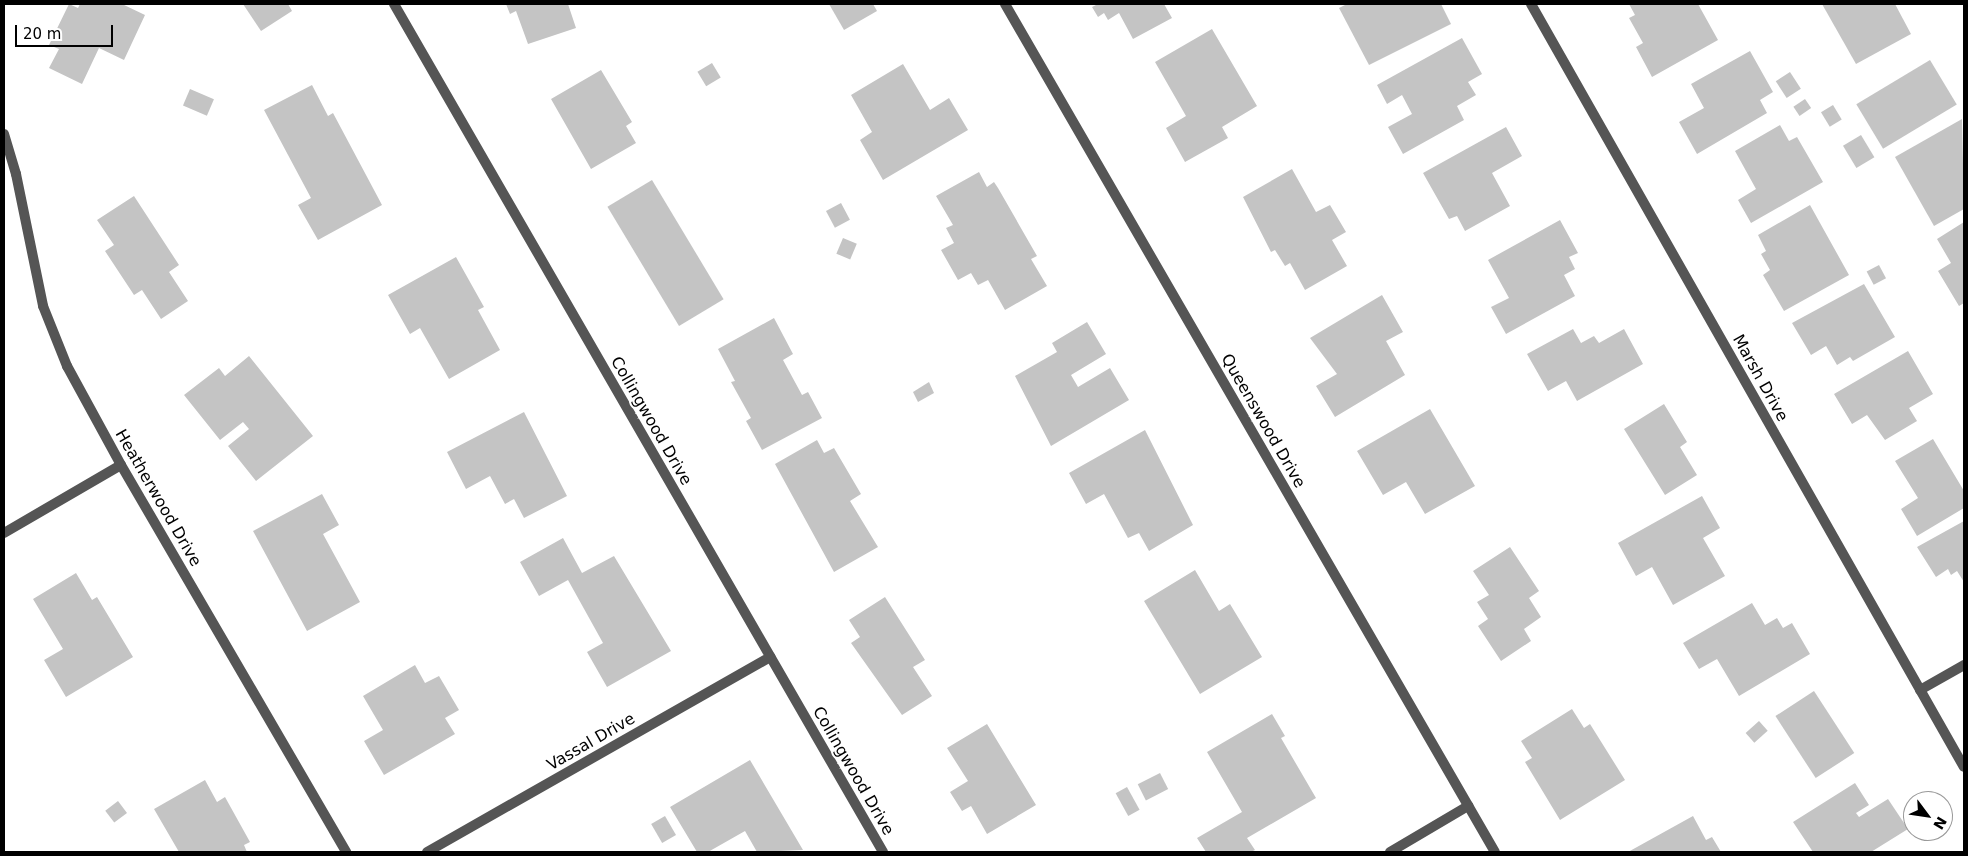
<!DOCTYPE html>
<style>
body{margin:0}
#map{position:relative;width:1968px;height:856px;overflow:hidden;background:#fff;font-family:"DejaVu Sans",sans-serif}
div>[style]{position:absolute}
.building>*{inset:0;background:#c4c4c4;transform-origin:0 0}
.minor>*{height:10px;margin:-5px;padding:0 5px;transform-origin:5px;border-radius:5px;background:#555}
span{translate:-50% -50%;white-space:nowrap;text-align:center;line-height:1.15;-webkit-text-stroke:4px #fff;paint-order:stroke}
.street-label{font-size:16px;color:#000}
.frame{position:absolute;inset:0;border:5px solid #000;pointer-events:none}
.north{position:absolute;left:1903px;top:791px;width:50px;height:50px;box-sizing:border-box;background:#fff;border:1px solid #999;border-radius:50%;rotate:121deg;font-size:14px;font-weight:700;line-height:20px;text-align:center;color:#000}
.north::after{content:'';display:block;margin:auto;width:18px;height:22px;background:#000;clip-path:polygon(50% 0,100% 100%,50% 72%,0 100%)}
.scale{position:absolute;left:15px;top:25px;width:98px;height:22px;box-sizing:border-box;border:2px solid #000;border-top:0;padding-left:6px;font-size:15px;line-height:18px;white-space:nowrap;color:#000;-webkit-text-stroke:4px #fff;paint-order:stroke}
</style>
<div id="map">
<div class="building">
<i style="clip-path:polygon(69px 4px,78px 8px,80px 4px,122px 4px,145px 15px,124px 60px,99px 48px,82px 84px,49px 68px,59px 49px,49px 45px)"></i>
<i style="clip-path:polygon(243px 4px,288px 4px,292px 11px,261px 31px)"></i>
<i style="clip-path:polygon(506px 4px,568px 4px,576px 28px,528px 44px,516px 11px,510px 14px)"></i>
<i style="clip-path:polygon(829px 4px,873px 4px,877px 11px,844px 30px)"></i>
<i style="clip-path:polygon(1098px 4px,1164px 4px,1172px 18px,1133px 39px,1119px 13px,1108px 20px,1104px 13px,1098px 17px,1092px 7px)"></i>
<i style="clip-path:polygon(1347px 4px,1441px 4px,1451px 24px,1369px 65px,1339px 8px)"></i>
<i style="clip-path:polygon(1629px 4px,1698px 4px,1718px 40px,1652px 77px,1636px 47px,1643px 43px,1629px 18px,1635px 15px)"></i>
<i style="clip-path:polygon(1822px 4px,1895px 4px,1911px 34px,1856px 64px)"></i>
<i style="clip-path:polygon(1212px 29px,1257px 106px,1222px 127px,1228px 138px,1185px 162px,1166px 128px,1186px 116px,1155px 62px)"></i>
<i style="clip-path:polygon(1462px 38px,1482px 74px,1468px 82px,1476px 95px,1457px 106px,1464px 120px,1403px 154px,1388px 127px,1412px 114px,1402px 95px,1387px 104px,1377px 85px)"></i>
<i style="clip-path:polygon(1750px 51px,1773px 92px,1760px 100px,1767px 113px,1697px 154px,1679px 122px,1704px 108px,1691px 84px)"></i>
<i style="left:1930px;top:60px;width:52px;height:86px;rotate:59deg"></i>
<i style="left:712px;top:63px;width:17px;height:17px;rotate:59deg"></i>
<i style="clip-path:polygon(903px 64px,930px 110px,949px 98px,968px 130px,883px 180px,860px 140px,872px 132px,851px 95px)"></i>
<i style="clip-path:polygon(601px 70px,632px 122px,626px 126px,636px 143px,591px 169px,551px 99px)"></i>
<i style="left:1790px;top:72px;width:20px;height:17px;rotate:57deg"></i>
<i style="clip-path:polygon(312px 85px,328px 116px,333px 113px,382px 205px,318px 240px,298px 205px,311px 198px,264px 110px)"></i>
<i style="left:190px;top:89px;width:26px;height:18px;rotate:23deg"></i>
<i style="left:1805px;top:99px;width:11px;height:14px;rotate:56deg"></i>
<i style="left:1833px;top:105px;width:17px;height:14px;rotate:59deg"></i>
<i style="clip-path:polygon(1962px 119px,1964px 209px,1934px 226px,1895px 157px)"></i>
<i style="clip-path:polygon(1780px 125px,1789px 141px,1797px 137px,1823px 182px,1751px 223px,1738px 200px,1756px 189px,1735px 151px)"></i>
<i style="clip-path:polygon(1506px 127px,1522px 156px,1492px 173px,1510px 206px,1465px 231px,1457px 216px,1449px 219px,1423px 173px)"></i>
<i style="left:1861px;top:135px;width:26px;height:21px;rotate:59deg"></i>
<i style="clip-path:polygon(1292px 169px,1316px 212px,1330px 205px,1346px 232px,1332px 240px,1347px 266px,1305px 290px,1290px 263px,1285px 266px,1275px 250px,1271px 252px,1243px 197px)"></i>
<i style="clip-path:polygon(979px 172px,987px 187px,994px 182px,998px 188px,1037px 256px,1031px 259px,1047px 286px,1005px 310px,988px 280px,978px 285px,971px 273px,958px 280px,941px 250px,954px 243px,946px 228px,953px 225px,936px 196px)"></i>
<i style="left:652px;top:180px;width:139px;height:52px;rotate:59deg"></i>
<i style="clip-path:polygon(134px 196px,179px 265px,169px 272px,188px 301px,161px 319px,142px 290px,134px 295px,105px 251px,114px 245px,97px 220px)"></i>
<i style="left:841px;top:203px;width:19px;height:17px;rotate:62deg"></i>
<i style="clip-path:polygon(1810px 205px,1849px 275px,1784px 311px,1763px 275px,1770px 270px,1761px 254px,1766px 251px,1758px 235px)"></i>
<i style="clip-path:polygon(1560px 220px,1578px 253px,1569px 257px,1575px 269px,1564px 275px,1575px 296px,1506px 334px,1491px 307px,1509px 298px,1488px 260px)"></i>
<i style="clip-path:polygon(1964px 222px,1964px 303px,1959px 306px,1938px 271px,1951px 263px,1937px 239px)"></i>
<i style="left:843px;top:238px;width:15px;height:17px;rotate:23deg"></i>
<i style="clip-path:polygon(456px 257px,484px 307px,478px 310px,500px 350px,449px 379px,420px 328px,410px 334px,388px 295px)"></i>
<i style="left:1879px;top:265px;width:15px;height:14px;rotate:62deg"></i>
<i style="clip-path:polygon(1864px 284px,1895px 337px,1853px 361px,1850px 357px,1837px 365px,1826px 346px,1811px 355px,1792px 323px)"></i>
<i style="clip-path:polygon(1382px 295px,1403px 332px,1386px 341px,1405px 375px,1335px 417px,1316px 386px,1337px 374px,1310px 338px)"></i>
<i style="clip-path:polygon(774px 318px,793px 354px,783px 360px,802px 395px,808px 392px,822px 418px,762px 450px,746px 421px,751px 418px,731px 382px,735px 381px,718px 349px)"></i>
<i style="clip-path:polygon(1087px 322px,1106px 354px,1071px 375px,1078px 387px,1110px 368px,1129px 400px,1051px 446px,1015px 376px,1057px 352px,1052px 343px)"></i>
<i style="clip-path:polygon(1573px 329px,1581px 343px,1594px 336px,1599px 343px,1624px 329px,1643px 364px,1577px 401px,1566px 381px,1548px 391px,1527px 354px)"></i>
<i style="clip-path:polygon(1908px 351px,1933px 394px,1909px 408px,1917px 421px,1885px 440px,1867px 415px,1852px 424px,1834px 394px)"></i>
<i style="clip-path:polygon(249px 356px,313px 436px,256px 481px,228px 446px,249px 429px,243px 422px,220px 440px,184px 395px,219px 368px,225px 376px)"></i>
<i style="clip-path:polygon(929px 382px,934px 393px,918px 402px,913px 392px)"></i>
<i style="clip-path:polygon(1664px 404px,1687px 442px,1680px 447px,1697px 475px,1665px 495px,1624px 429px)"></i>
<i style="clip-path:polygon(1430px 409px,1475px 486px,1425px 514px,1406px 482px,1383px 495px,1357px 451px)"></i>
<i style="clip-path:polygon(524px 412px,567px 496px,524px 518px,514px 499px,505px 504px,490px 476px,466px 489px,447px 452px)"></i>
<i style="clip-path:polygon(1145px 430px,1193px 525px,1149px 551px,1139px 533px,1128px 538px,1104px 494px,1086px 504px,1069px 473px)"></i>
<i style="clip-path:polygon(1933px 439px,1964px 491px,1964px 508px,1917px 536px,1901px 509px,1918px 498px,1895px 461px)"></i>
<i style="clip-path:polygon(817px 440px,824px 453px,834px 448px,861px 494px,850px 501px,878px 547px,834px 572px,775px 464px)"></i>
<i style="clip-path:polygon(322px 494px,339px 525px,323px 534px,360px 602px,307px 631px,253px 531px)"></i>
<i style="clip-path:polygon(1702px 496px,1720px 528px,1703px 538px,1725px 576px,1673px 605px,1652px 567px,1636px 576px,1618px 543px)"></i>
<i style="clip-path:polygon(1964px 521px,1964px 582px,1957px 571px,1951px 575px,1948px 569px,1936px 577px,1917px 547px)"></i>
<i style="clip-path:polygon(563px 538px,582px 573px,614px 556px,671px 651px,607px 687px,587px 652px,603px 643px,568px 580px,539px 596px,520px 562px)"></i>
<i style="clip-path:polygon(1510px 547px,1539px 591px,1529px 598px,1541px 617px,1524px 629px,1531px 641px,1501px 661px,1478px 626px,1488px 619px,1477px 602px,1489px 595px,1473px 571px)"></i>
<i style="clip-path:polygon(1195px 570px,1219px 611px,1230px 604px,1262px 657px,1200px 694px,1144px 601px)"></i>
<i style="clip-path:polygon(76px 573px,92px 600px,97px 597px,133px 657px,66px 697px,44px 660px,63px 649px,33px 599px)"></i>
<i style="clip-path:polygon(885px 597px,925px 660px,913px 667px,932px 696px,902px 715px,851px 643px,860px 637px,849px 620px)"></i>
<i style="clip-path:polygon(1752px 603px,1765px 625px,1777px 618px,1783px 628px,1792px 623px,1810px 654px,1739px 696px,1717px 659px,1699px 669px,1683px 643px)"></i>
<i style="clip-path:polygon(415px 665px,425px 683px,439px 676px,459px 710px,445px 718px,455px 734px,384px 775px,364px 741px,383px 730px,363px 696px)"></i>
<i style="left:1814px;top:691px;width:74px;height:46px;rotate:57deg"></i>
<i style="clip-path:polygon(1572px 709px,1584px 728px,1590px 724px,1625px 780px,1560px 820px,1525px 762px,1532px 758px,1521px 741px)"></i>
<i style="clip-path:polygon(1272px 714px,1285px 736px,1281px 738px,1316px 798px,1247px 838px,1255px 850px,1251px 852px,1206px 852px,1197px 838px,1242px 812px,1207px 752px)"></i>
<i style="left:1759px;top:721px;width:13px;height:18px;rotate:48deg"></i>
<i style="clip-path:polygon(987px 724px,1036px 805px,987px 834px,971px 806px,962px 811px,950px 792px,968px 781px,947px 748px)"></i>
<i style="clip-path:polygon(750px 760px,803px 850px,757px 852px,745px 831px,708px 852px,697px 852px,670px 807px)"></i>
<i style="left:1160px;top:773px;width:18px;height:25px;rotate:63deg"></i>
<i style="clip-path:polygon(205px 780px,217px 802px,225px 797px,250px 842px,244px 845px,247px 852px,179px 852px,154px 809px)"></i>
<i style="clip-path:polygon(1855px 783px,1869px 805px,1856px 813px,1859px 817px,1888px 799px,1908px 829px,1871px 852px,1813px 852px,1793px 822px)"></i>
<i style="left:1127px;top:787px;width:26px;height:13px;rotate:61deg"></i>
<i style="left:118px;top:801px;width:15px;height:16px;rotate:53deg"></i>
<i style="left:665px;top:816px;width:22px;height:16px;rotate:60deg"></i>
<i style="clip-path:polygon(1693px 816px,1706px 840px,1712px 837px,1721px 852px,1628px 852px)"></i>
</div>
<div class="minor">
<i style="left:394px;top:4px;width:979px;rotate:60.03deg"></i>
<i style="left:1005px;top:4px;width:979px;rotate:59.98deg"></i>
<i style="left:1531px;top:4px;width:877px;rotate:60.43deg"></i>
<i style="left:4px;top:134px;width:42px;rotate:73.3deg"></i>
<i style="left:16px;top:174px;width:135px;rotate:78.4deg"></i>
<i style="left:43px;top:306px;width:65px;rotate:68.2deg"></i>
<i style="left:67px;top:366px;width:113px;rotate:61.4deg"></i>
<i style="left:121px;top:465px;width:448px;rotate:59.8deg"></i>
<i style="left:4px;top:533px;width:135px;rotate:-30.2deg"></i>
<i style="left:1920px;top:690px;width:51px;rotate:-29.6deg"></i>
<i style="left:427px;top:852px;width:395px;rotate:-29.6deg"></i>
<i style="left:1390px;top:852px;width:91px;rotate:-30.5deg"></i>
</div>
<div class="street-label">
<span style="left:1760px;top:378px;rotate:61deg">Marsh Drive</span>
<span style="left:651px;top:421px;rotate:60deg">Collingwood Drive</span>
<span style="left:1263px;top:421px;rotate:60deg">Queenswood Drive</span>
<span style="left:158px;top:498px;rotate:60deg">Heatherwood Drive</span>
<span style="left:591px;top:742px;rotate:-30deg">Vassal Drive</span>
<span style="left:853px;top:771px;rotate:60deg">Collingwood Drive</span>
</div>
<div class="frame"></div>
<div class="north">N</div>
<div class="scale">20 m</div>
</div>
